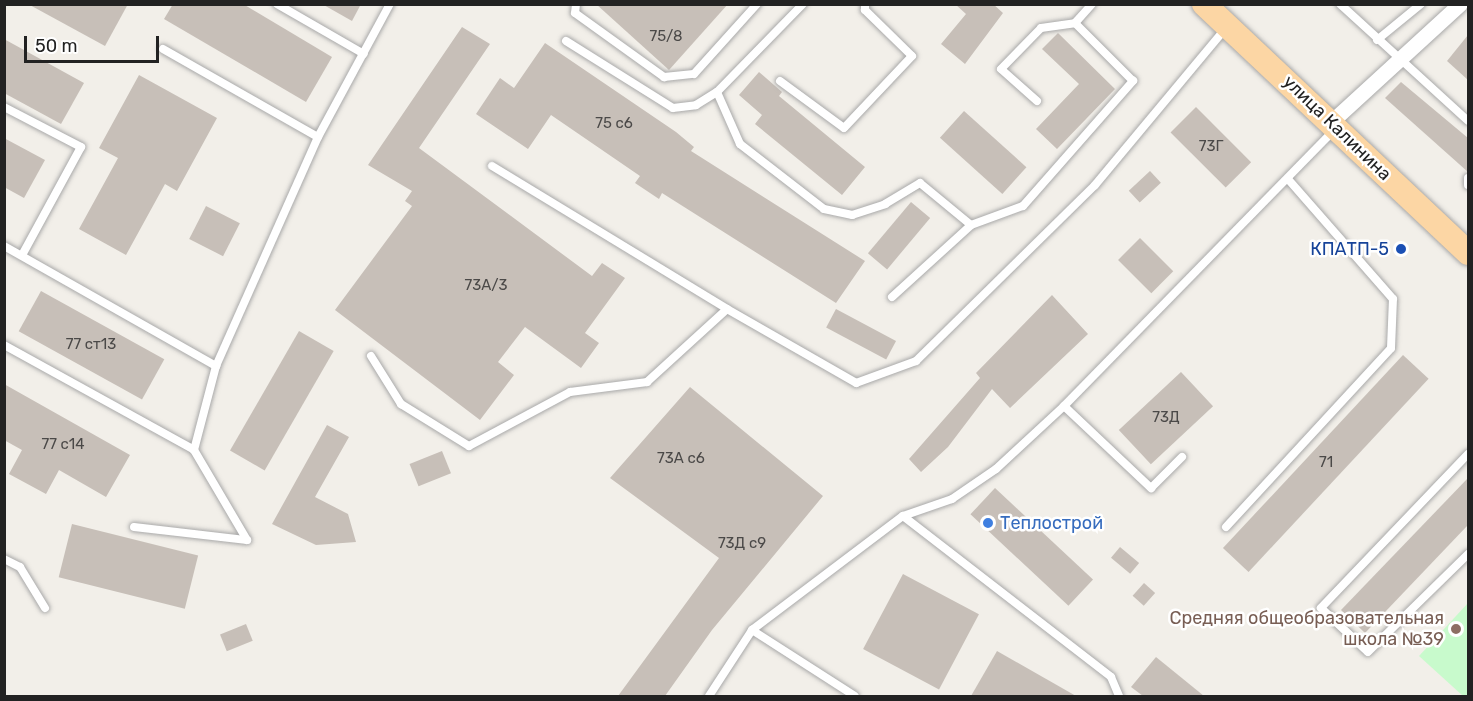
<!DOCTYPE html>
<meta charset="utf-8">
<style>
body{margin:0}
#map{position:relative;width:1473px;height:701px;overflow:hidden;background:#f2efe9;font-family:Rubik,sans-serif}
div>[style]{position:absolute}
.park>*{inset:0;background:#c8facc}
.building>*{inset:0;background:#c7bfb8;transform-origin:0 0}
.roads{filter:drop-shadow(0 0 2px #a9a9a9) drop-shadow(0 0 2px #a9a9a9)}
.lane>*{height:8px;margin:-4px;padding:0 4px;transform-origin:4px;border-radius:4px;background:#fff}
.street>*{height:15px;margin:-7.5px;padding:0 7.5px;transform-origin:7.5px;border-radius:7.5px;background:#fff}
.primary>*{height:24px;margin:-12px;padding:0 12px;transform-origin:12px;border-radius:12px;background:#fcd6a4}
.dots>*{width:16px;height:16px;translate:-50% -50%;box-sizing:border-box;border:3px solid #fff;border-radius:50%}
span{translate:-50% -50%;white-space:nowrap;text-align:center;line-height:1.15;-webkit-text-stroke:5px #fff;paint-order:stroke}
.number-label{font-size:15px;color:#4b4948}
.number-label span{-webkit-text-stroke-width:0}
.street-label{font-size:18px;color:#222}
.transit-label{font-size:18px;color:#164399}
.right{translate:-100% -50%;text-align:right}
.shop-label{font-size:18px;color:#366cbe}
.left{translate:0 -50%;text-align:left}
.education-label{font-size:18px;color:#785e54}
.frame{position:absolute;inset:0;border:6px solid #222;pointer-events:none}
.scale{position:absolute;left:24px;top:36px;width:135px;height:27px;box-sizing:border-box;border:3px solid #222;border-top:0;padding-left:8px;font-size:18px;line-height:21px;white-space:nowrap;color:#222;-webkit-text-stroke:4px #fff;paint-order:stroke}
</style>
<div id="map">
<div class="park">
<i style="clip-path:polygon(1468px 603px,1468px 696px,1463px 696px,1419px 656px)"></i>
</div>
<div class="building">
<i style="clip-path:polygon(28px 4px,128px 4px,105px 46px)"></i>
<i style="clip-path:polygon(173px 4px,243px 4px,332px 57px,306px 102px,164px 19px)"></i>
<i style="clip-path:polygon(322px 4px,361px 4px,352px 21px)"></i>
<i style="clip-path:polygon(596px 4px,728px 4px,669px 70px)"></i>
<i style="clip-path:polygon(955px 4px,993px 4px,1003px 13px,965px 64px,941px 44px,966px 14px)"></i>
<i style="clip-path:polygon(462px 27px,490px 44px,419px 148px,592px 276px,602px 263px,625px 278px,585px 333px,599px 343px,581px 368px,525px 327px,498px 362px,514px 375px,480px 420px,335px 310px,412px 206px,405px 201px,412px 191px,368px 165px)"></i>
<i style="clip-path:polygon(1058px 33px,1115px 89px,1057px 149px,1036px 129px,1079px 84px,1042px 49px)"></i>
<i style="clip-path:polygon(1468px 35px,1468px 80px,1447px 61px)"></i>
<i style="clip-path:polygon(4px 39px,84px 83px,61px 124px,4px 93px)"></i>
<i style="clip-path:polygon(545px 43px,676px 132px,694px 147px,691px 151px,865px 261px,836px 303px,662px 193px,659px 199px,635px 183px,640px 176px,551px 115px,528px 149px,476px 114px,500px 78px,514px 88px)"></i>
<i style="clip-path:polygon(759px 72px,782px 92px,779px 96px,865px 167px,842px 195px,755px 124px,762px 115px,739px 95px)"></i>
<i style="clip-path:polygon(139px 75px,217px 118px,177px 191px,165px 184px,126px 255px,79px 229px,118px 158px,99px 148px)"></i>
<i style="clip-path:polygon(1401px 82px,1468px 138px,1468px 172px,1385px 98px)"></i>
<i style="left:1196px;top:107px;width:78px;height:36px;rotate:45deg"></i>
<i style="left:964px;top:111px;width:84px;height:36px;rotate:42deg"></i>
<i style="clip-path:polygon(4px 138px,45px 160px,24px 198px,4px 187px)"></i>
<i style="left:1150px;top:171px;width:16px;height:29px;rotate:47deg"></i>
<i style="left:911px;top:202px;width:25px;height:67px;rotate:40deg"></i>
<i style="left:206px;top:206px;width:38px;height:37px;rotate:27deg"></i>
<i style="left:1140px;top:238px;width:47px;height:31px;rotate:45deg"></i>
<i style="left:41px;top:291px;width:141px;height:46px;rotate:29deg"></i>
<i style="clip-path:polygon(1052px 295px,1088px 334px,1010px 408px,992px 389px,948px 447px,921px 472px,909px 459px,980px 378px,976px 373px)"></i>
<i style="left:836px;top:309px;width:68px;height:21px;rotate:28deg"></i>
<i style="left:299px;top:331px;width:40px;height:138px;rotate:30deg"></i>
<i style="left:1403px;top:355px;width:35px;height:264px;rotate:43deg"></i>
<i style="left:1181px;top:372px;width:47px;height:85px;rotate:47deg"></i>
<i style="clip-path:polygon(4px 384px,130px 455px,106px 497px,59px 470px,46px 494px,9px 474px,22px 450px,4px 440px)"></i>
<i style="clip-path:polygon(690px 387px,823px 496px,712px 630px,665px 696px,618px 696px,719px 558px,610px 478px)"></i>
<i style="clip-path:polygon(327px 425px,349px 437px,315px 497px,348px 514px,356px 542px,316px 545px,272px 524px)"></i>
<i style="left:442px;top:451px;width:24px;height:35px;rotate:68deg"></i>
<i style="clip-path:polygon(1468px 478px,1468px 525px,1365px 633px,1341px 610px)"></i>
<i style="left:995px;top:488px;width:134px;height:36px;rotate:43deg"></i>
<i style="left:72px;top:524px;width:130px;height:55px;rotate:14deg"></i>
<i style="left:1120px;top:547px;width:25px;height:14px;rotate:40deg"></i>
<i style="left:903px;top:574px;width:86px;height:85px;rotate:28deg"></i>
<i style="left:1144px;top:583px;width:15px;height:17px;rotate:42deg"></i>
<i style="left:246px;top:624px;width:18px;height:28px;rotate:68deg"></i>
<i style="clip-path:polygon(997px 651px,1076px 696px,971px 696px)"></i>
<i style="clip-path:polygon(1156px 657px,1204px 696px,1143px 696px,1131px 687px)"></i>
</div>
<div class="roads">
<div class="lane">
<i style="left:277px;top:4px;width:100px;rotate:29.9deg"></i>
<i style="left:576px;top:4px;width:9px;rotate:96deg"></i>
<i style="left:575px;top:13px;width:110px;rotate:35.7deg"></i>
<i style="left:664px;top:77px;width:30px;rotate:-6deg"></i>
<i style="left:694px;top:74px;width:94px;rotate:-48deg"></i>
<i style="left:1340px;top:4px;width:173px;rotate:42.4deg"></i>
<i style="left:1377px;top:40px;width:57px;rotate:-39.3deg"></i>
<i style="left:566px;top:41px;width:126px;rotate:32.1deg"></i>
<i style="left:673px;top:108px;width:23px;rotate:-7deg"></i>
<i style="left:696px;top:105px;width:25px;rotate:-32deg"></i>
<i style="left:717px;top:92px;width:123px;rotate:-45.7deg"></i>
<i style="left:163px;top:49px;width:178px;rotate:29.6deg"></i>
<i style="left:780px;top:81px;width:79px;rotate:36.3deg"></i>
<i style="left:844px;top:128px;width:99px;rotate:-46.6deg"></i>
<i style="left:912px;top:56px;width:66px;rotate:-135.6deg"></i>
<i style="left:865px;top:10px;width:6px;rotate:-90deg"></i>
<i style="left:717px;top:92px;width:57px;rotate:66.1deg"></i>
<i style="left:740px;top:144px;width:106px;rotate:37.7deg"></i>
<i style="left:824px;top:209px;width:29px;rotate:12deg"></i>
<i style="left:852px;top:215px;width:35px;rotate:-18deg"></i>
<i style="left:885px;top:204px;width:41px;rotate:-31deg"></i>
<i style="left:920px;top:183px;width:66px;rotate:39.5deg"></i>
<i style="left:1037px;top:101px;width:48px;rotate:-138.4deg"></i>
<i style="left:1001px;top:69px;width:57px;rotate:-45.7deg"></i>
<i style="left:1041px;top:28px;width:34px;rotate:-8deg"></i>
<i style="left:4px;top:107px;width:87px;rotate:27.5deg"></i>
<i style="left:81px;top:147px;width:123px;rotate:118.6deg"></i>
<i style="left:492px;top:166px;width:275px;rotate:31.3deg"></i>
<i style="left:1468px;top:178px;width:7px;rotate:90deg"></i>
<i style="left:4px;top:246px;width:244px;rotate:29.5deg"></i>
<i style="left:892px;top:297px;width:107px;rotate:-42.3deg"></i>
<i style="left:971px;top:225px;width:55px;rotate:-20.1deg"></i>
<i style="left:1023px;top:206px;width:167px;rotate:-48.7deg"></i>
<i style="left:1133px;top:81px;width:82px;rotate:-135deg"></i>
<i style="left:1075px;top:23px;width:25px;rotate:-48deg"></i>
<i style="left:4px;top:345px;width:217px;rotate:28.9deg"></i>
<i style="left:371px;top:356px;width:57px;rotate:58deg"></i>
<i style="left:401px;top:404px;width:80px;rotate:31.7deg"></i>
<i style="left:469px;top:446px;width:115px;rotate:-28.1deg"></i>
<i style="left:570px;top:392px;width:78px;rotate:-7.4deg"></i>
<i style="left:647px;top:382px;width:108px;rotate:-42.4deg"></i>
<i style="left:727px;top:309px;width:149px;rotate:29.8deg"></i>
<i style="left:856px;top:383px;width:64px;rotate:-20.1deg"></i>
<i style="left:916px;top:361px;width:251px;rotate:-44.5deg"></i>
<i style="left:1095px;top:185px;width:204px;rotate:-50.2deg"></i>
<i style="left:1064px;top:406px;width:120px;rotate:43.3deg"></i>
<i style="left:1151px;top:488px;width:44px;rotate:-45deg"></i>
<i style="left:1468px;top:454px;width:213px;rotate:133.7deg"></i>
<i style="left:1321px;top:608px;width:64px;rotate:43.1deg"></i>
<i style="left:1368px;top:652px;width:140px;rotate:-44.4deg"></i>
<i style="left:903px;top:516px;width:263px;rotate:37.7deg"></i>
<i style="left:1111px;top:677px;width:21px;rotate:67deg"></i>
<i style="left:134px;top:527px;width:114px;rotate:6.6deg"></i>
<i style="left:247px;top:540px;width:104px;rotate:-120.5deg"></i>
<i style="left:194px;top:450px;width:87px;rotate:-75.3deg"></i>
<i style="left:216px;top:366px;width:251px;rotate:-66deg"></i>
<i style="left:318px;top:137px;width:151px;rotate:-61.6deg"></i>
<i style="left:1226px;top:527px;width:243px;rotate:-47.3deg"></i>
<i style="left:1391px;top:348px;width:49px;rotate:-87.7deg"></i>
<i style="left:1393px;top:299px;width:158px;rotate:-131.2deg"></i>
<i style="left:4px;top:559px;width:18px;rotate:27deg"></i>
<i style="left:20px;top:567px;width:48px;rotate:58.6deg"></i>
<i style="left:752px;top:630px;width:122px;rotate:32.7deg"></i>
<i style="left:709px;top:696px;width:79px;rotate:-56.9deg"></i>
<i style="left:752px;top:630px;width:189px;rotate:-37.1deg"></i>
<i style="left:903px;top:516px;width:52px;rotate:-19.1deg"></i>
<i style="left:952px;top:499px;width:53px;rotate:-34.3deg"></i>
<i style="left:996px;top:469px;width:93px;rotate:-42.8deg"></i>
<i style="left:1064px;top:406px;width:385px;rotate:-45.6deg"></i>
</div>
<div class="street">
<i style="left:1331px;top:122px;width:175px;rotate:-42.5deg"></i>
</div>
<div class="primary">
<i style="left:1204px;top:4px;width:363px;rotate:43.3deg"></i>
</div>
</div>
<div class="dots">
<i style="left:1401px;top:249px;background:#1a4fb4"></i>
<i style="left:988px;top:523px;background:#3f7fe0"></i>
<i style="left:1456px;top:629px;background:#8d6e63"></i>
</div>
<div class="number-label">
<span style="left:666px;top:37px">75/8</span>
<span style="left:614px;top:124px">75 с6</span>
<span style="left:1211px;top:147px">73Г</span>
<span style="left:486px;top:286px">73А/3</span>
<span style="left:91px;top:345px">77 ст13</span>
<span style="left:1166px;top:418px">73Д</span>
<span style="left:63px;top:445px">77 с14</span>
<span style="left:681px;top:459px">73А с6</span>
<span style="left:1326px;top:463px">71</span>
<span style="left:742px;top:544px">73Д с9</span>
</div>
<div class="street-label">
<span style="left:1337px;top:128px;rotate:44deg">улица Калинина</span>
</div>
<div class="transit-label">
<span class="right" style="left:1389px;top:249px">КПАТП-5</span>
</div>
<div class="shop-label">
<span class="left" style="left:1000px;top:523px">Теплострой</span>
</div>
<div class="education-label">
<span class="right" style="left:1444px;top:629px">Средняя общеобразовательная<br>школа №39</span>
</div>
<div class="frame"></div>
<div class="scale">50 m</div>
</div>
